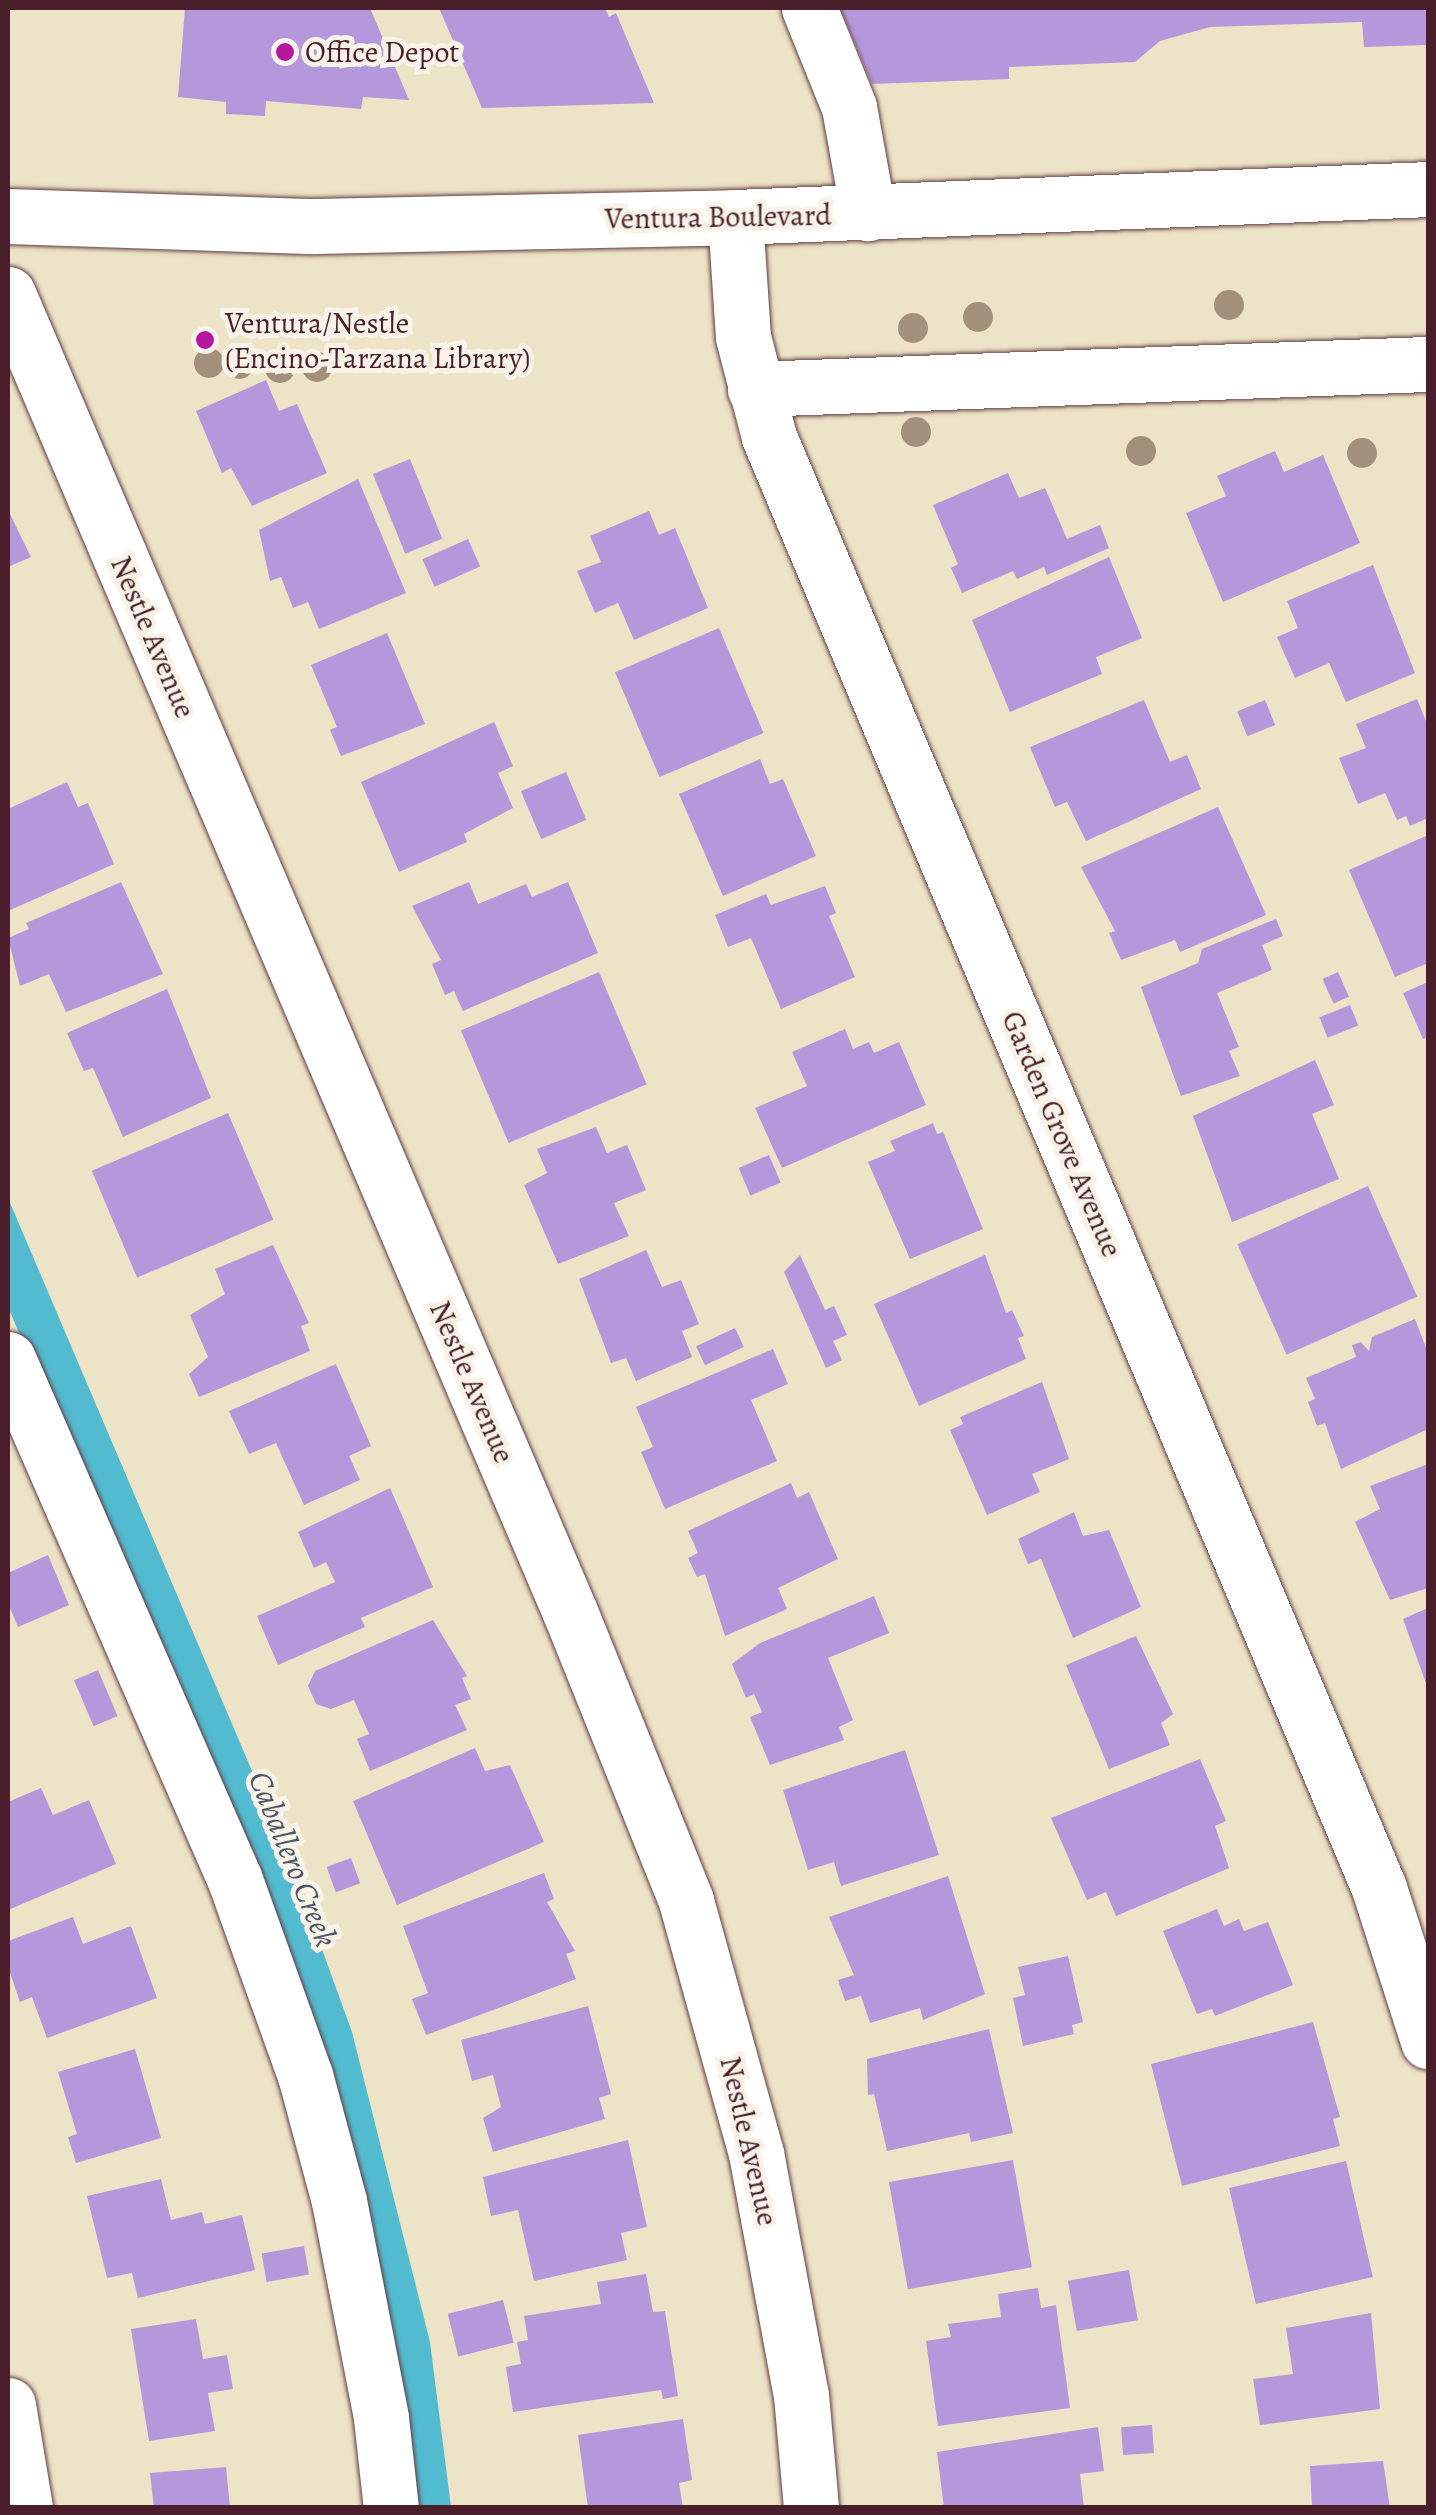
<!DOCTYPE html>
<style>
body{margin:0}
#map{position:relative;width:1436px;height:2515px;overflow:hidden;background:#ede3c6;font-family:Alegreya,serif}
div>[style]{position:absolute}
.water>*{inset:0;background:#53bbd0}
.building>*{inset:0;background:#b598dc;transform-origin:0 0}
.roads{filter:drop-shadow(0 0 2px #623c42) drop-shadow(0 0 2px #623c42)}
.minor>*{height:55px;margin:-27.5px;padding:0 27.5px;transform-origin:27.5px;border-radius:27.5px;background:#fff}
.major>*{height:55px;margin:-27.5px;padding:0 27.5px;transform-origin:27.5px;border-radius:27.5px;background:#fff}
.trees>*{width:30px;height:30px;margin:-15px;border-radius:50%;background:#a3907b}
.dots>*{width:28px;height:28px;translate:-50% -50%;box-sizing:border-box;border:5px solid #f7f3e8;border-radius:50%}
span{translate:-50% -50%;white-space:nowrap;text-align:center;line-height:1.15;-webkit-text-stroke:10px #f7f3e8;paint-order:stroke}
.poi-label{font-size:30px;color:#4a1f2b}
.left{translate:0 -50%;text-align:left}
.street-label{font-size:30px;color:#4a1f2b}
.water-label{font-size:32px;color:#4d5665;font-style:italic}
.frame{position:absolute;inset:0;border:10px solid #4a1f2b;pointer-events:none}
</style>
<div id="map">
<div class="water">
<i style="clip-path:polygon(8px 1198px,287px 1853px,352px 2032px,430px 2342px,451px 2507px,411px 2507px,248px 1868px,8px 1307px)"></i>
</div>
<div class="building">
<i style="clip-path:polygon(185px 8px,370px 8px,409px 100px,363px 97px,361px 109px,266px 101px,265px 116px,226px 114px,226px 102px,178px 97px)"></i>
<i style="clip-path:polygon(439px 8px,605px 8px,609px 17px,616px 13px,654px 103px,482px 108px)"></i>
<i style="clip-path:polygon(840px 8px,1428px 8px,1428px 45px,1364px 47px,1362px 22px,1210px 27px,1160px 41px,1135px 62px,1009px 67px,1009px 79px,872px 84px)"></i>
<i style="clip-path:polygon(266px 380px,279px 411px,297px 404px,327px 473px,252px 506px,231px 468px,222px 473px,196px 411px)"></i>
<i style="clip-path:polygon(1275px 451px,1284px 472px,1323px 455px,1360px 543px,1223px 602px,1186px 513px,1226px 496px,1217px 476px)"></i>
<i style="left:410px;top:459px;width:86px;height:40px;rotate:68deg"></i>
<i style="clip-path:polygon(1008px 473px,1019px 498px,1045px 488px,1067px 539px,1100px 525px,1109px 548px,1047px 575px,1044px 567px,1017px 579px,1013px 571px,962px 593px,951px 568px,958px 564px,933px 505px)"></i>
<i style="clip-path:polygon(358px 479px,406px 593px,319px 629px,308px 602px,293px 608px,281px 577px,270px 581px,259px 530px)"></i>
<i style="clip-path:polygon(8px 510px,31px 557px,8px 567px)"></i>
<i style="clip-path:polygon(649px 511px,659px 535px,675px 528px,708px 608px,634px 640px,618px 603px,595px 613px,577px 571px,601px 562px,590px 536px)"></i>
<i style="left:468px;top:539px;width:30px;height:50px;rotate:66deg"></i>
<i style="clip-path:polygon(1109px 557px,1142px 638px,1096px 657px,1102px 674px,1010px 712px,972px 620px)"></i>
<i style="clip-path:polygon(1373px 565px,1415px 673px,1346px 702px,1329px 663px,1295px 678px,1277px 637px,1298px 628px,1287px 601px)"></i>
<i style="left:719px;top:628px;width:114px;height:113px;rotate:67deg"></i>
<i style="clip-path:polygon(387px 633px,425px 724px,341px 756px,330px 730px,337px 727px,311px 665px)"></i>
<i style="clip-path:polygon(1417px 699px,1428px 726px,1428px 818px,1410px 826px,1406px 816px,1397px 820px,1385px 793px,1358px 804px,1339px 758px,1366px 748px,1356px 724px)"></i>
<i style="clip-path:polygon(1144px 700px,1170px 762px,1187px 755px,1201px 789px,1086px 841px,1067px 802px,1055px 807px,1030px 747px)"></i>
<i style="left:1265px;top:700px;width:27px;height:30px;rotate:68deg"></i>
<i style="clip-path:polygon(494px 722px,513px 766px,498px 773px,513px 808px,464px 834px,467px 842px,399px 872px,361px 782px)"></i>
<i style="clip-path:polygon(760px 759px,770px 784px,783px 779px,816px 856px,723px 896px,679px 794px)"></i>
<i style="left:566px;top:772px;width:52px;height:49px;rotate:67deg"></i>
<i style="clip-path:polygon(67px 782px,78px 807px,88px 803px,114px 864px,8px 911px,8px 809px)"></i>
<i style="clip-path:polygon(1218px 807px,1266px 915px,1180px 952px,1175px 940px,1121px 960px,1109px 933px,1115px 931px,1081px 867px)"></i>
<i style="clip-path:polygon(1428px 835px,1428px 963px,1395px 977px,1349px 870px)"></i>
<i style="clip-path:polygon(121px 882px,163px 974px,66px 1012px,49px 974px,20px 986px,8px 938px,29px 929px,26px 923px)"></i>
<i style="clip-path:polygon(469px 882px,478px 904px,526px 884px,532px 897px,568px 882px,598px 953px,463px 1011px,454px 991px,445px 995px,432px 964px,441px 960px,412px 906px)"></i>
<i style="clip-path:polygon(825px 886px,836px 913px,829px 916px,855px 977px,781px 1009px,751px 938px,728px 947px,715px 915px,766px 894px,771px 905px)"></i>
<i style="clip-path:polygon(1276px 919px,1283px 936px,1262px 945px,1272px 970px,1217px 993px,1239px 1047px,1229px 1051px,1240px 1076px,1181px 1096px,1141px 987px,1198px 963px,1202px 949px)"></i>
<i style="left:599px;top:972px;width:122px;height:150px;rotate:67deg"></i>
<i style="left:1338px;top:972px;width:27px;height:17px;rotate:66deg"></i>
<i style="clip-path:polygon(1428px 982px,1428px 1037px,1423px 1039px,1403px 993px)"></i>
<i style="clip-path:polygon(167px 989px,211px 1098px,123px 1137px,93px 1068px,84px 1071px,67px 1033px)"></i>
<i style="left:1350px;top:1005px;width:22px;height:33px;rotate:68deg"></i>
<i style="clip-path:polygon(845px 1029px,853px 1049px,869px 1042px,874px 1053px,899px 1042px,926px 1105px,782px 1168px,755px 1108px,807px 1086px,792px 1052px)"></i>
<i style="clip-path:polygon(1315px 1060px,1334px 1105px,1312px 1114px,1339px 1179px,1232px 1222px,1193px 1116px)"></i>
<i style="left:228px;top:1113px;width:116px;height:148px;rotate:67deg"></i>
<i style="clip-path:polygon(933px 1123px,937px 1134px,943px 1132px,983px 1229px,910px 1259px,868px 1162px,895px 1151px,890px 1141px)"></i>
<i style="clip-path:polygon(596px 1127px,607px 1153px,627px 1145px,646px 1190px,614px 1203px,629px 1236px,558px 1264px,524px 1185px,547px 1173px,537px 1149px)"></i>
<i style="left:769px;top:1155px;width:30px;height:33px;rotate:67deg"></i>
<i style="left:1368px;top:1186px;width:121px;height:143px;rotate:66deg"></i>
<i style="clip-path:polygon(273px 1245px,309px 1323px,301px 1326px,310px 1351px,199px 1397px,189px 1374px,208px 1357px,190px 1315px,225px 1294px,215px 1269px)"></i>
<i style="clip-path:polygon(646px 1250px,662px 1287px,681px 1280px,699px 1324px,682px 1331px,692px 1357px,636px 1381px,626px 1358px,611px 1363px,579px 1279px)"></i>
<i style="clip-path:polygon(800px 1255px,825px 1310px,834px 1306px,847px 1335px,833px 1341px,842px 1360px,826px 1368px,784px 1272px)"></i>
<i style="clip-path:polygon(985px 1255px,1006px 1313px,1012px 1310px,1024px 1336px,1018px 1338px,1026px 1359px,919px 1406px,874px 1304px)"></i>
<i style="clip-path:polygon(1415px 1319px,1428px 1353px,1428px 1429px,1341px 1469px,1325px 1423px,1317px 1426px,1308px 1402px,1315px 1399px,1306px 1378px,1356px 1357px,1352px 1345px,1361px 1342px,1369px 1351px,1372px 1337px)"></i>
<i style="left:735px;top:1328px;width:21px;height:43px;rotate:65deg"></i>
<i style="clip-path:polygon(773px 1349px,788px 1384px,751px 1400px,777px 1461px,665px 1509px,641px 1452px,653px 1447px,636px 1407px)"></i>
<i style="clip-path:polygon(336px 1364px,371px 1446px,349px 1456px,360px 1480px,304px 1505px,276px 1443px,249px 1454px,229px 1411px)"></i>
<i style="clip-path:polygon(1042px 1382px,1069px 1459px,1032px 1474px,1040px 1492px,987px 1515px,950px 1430px,963px 1424px,960px 1417px)"></i>
<i style="clip-path:polygon(1428px 1464px,1428px 1588px,1390px 1600px,1355px 1522px,1380px 1509px,1370px 1486px)"></i>
<i style="clip-path:polygon(791px 1483px,797px 1498px,809px 1492px,838px 1559px,778px 1588px,787px 1609px,725px 1636px,705px 1574px,697px 1577px,688px 1558px,698px 1553px,688px 1531px)"></i>
<i style="clip-path:polygon(390px 1488px,433px 1587px,361px 1618px,365px 1627px,278px 1665px,257px 1616px,335px 1582px,326px 1562px,314px 1568px,298px 1532px)"></i>
<i style="clip-path:polygon(1074px 1512px,1083px 1536px,1109px 1530px,1141px 1607px,1073px 1638px,1041px 1559px,1028px 1564px,1018px 1539px)"></i>
<i style="clip-path:polygon(48px 1555px,69px 1605px,18px 1627px,8px 1603px,8px 1573px)"></i>
<i style="clip-path:polygon(874px 1596px,889px 1633px,828px 1658px,853px 1720px,839px 1727px,844px 1740px,770px 1765px,750px 1717px,762px 1712px,754px 1694px,746px 1698px,732px 1664px,760px 1643px)"></i>
<i style="clip-path:polygon(1428px 1608px,1428px 1689px,1403px 1619px)"></i>
<i style="clip-path:polygon(433px 1620px,467px 1676px,462px 1678px,471px 1699px,455px 1705px,467px 1730px,370px 1771px,357px 1739px,369px 1734px,354px 1700px,331px 1709px,316px 1704px,308px 1686px,315px 1671px)"></i>
<i style="clip-path:polygon(1136px 1636px,1173px 1714px,1161px 1723px,1170px 1745px,1109px 1769px,1066px 1665px)"></i>
<i style="left:98px;top:1670px;width:50px;height:26px;rotate:67deg"></i>
<i style="clip-path:polygon(475px 1748px,485px 1771px,510px 1765px,544px 1842px,397px 1905px,353px 1801px)"></i>
<i style="clip-path:polygon(905px 1750px,939px 1855px,841px 1886px,834px 1862px,808px 1870px,783px 1790px)"></i>
<i style="clip-path:polygon(1200px 1759px,1226px 1821px,1215px 1826px,1229px 1868px,1116px 1916px,1106px 1892px,1087px 1900px,1051px 1818px)"></i>
<i style="clip-path:polygon(41px 1788px,53px 1815px,89px 1800px,116px 1864px,8px 1910px,8px 1802px)"></i>
<i style="left:351px;top:1858px;width:27px;height:26px;rotate:70deg"></i>
<i style="clip-path:polygon(544px 1873px,554px 1899px,547px 1902px,575px 1951px,566px 1954px,576px 1979px,426px 2035px,412px 1999px,428px 1993px,403px 1926px)"></i>
<i style="clip-path:polygon(948px 1876px,985px 1994px,923px 2020px,920px 2008px,870px 2023px,861px 1996px,845px 2001px,838px 1980px,854px 1975px,829px 1917px)"></i>
<i style="clip-path:polygon(1217px 1909px,1224px 1926px,1239px 1919px,1244px 1931px,1268px 1922px,1293px 1985px,1215px 2016px,1212px 2009px,1197px 2014px,1163px 1931px)"></i>
<i style="clip-path:polygon(73px 1917px,83px 1944px,131px 1926px,157px 1998px,47px 2038px,32px 1997px,20px 2002px,8px 1967px,8px 1941px)"></i>
<i style="clip-path:polygon(1068px 1956px,1083px 2022px,1072px 2025px,1074px 2034px,1023px 2046px,1013px 1998px,1025px 1995px,1018px 1967px)"></i>
<i style="clip-path:polygon(588px 2006px,611px 2094px,599px 2098px,605px 2119px,493px 2152px,483px 2118px,501px 2107px,493px 2075px,472px 2081px,461px 2040px)"></i>
<i style="clip-path:polygon(1313px 2022px,1340px 2117px,1333px 2119px,1340px 2146px,1182px 2186px,1151px 2064px)"></i>
<i style="clip-path:polygon(989px 2029px,1013px 2133px,971px 2142px,969px 2133px,887px 2151px,874px 2094px,868px 2095px,867px 2059px)"></i>
<i style="clip-path:polygon(135px 2049px,161px 2138px,76px 2163px,68px 2137px,77px 2134px,58px 2072px)"></i>
<i style="clip-path:polygon(628px 2140px,647px 2227px,621px 2233px,627px 2260px,534px 2281px,518px 2210px,491px 2216px,483px 2177px)"></i>
<i style="left:1013px;top:2160px;width:109px;height:126px;rotate:80deg"></i>
<i style="left:1346px;top:2161px;width:119px;height:120px;rotate:77deg"></i>
<i style="clip-path:polygon(161px 2179px,171px 2220px,202px 2212px,205px 2224px,242px 2215px,255px 2270px,138px 2298px,132px 2273px,107px 2278px,87px 2196px)"></i>
<i style="left:304px;top:2246px;width:29px;height:43px;rotate:80deg"></i>
<i style="left:1129px;top:2270px;width:51px;height:62px;rotate:80deg"></i>
<i style="clip-path:polygon(646px 2274px,653px 2312px,665px 2311px,678px 2396px,663px 2399px,661px 2390px,513px 2412px,506px 2367px,521px 2364px,517px 2342px,528px 2340px,524px 2316px,601px 2304px,597px 2282px)"></i>
<i style="clip-path:polygon(1038px 2288px,1041px 2308px,1056px 2305px,1070px 2408px,938px 2426px,926px 2341px,951px 2337px,948px 2324px,1001px 2317px,998px 2294px)"></i>
<i style="left:503px;top:2300px;width:44px;height:57px;rotate:76deg"></i>
<i style="clip-path:polygon(1371px 2313px,1380px 2409px,1260px 2425px,1253px 2379px,1293px 2374px,1286px 2328px)"></i>
<i style="clip-path:polygon(196px 2319px,203px 2359px,227px 2355px,233px 2389px,208px 2393px,215px 2431px,149px 2441px,131px 2329px)"></i>
<i style="clip-path:polygon(683px 2419px,692px 2480px,679px 2483px,683px 2508px,588px 2508px,578px 2435px)"></i>
<i style="left:1152px;top:2425px;width:28px;height:31px;rotate:86deg"></i>
<i style="clip-path:polygon(1098px 2427px,1104px 2471px,1080px 2474px,1084px 2508px,944px 2508px,937px 2452px)"></i>
<i style="clip-path:polygon(1383px 2461px,1390px 2508px,1312px 2508px,1310px 2466px)"></i>
<i style="clip-path:polygon(226px 2467px,230px 2508px,154px 2508px,150px 2473px)"></i>
</div>
<div class="roads">
<div class="minor">
<i style="left:809px;top:8px;width:107px;rotate:68deg"></i>
<i style="left:849px;top:107px;width:108px;rotate:79.8deg"></i>
<i style="left:735px;top:217px;width:120px;rotate:86.2deg"></i>
<i style="left:743px;top:337px;width:103px;rotate:75.4deg"></i>
<i style="left:769px;top:437px;width:1574px;rotate:67.2deg"></i>
<i style="left:1379px;top:1888px;width:161px;rotate:72.2deg"></i>
<i style="left:8px;top:294px;width:1433px;rotate:66.91deg"></i>
<i style="left:570px;top:1612px;width:311px;rotate:68.1deg"></i>
<i style="left:686px;top:1901px;width:262px;rotate:74.5deg"></i>
<i style="left:756px;top:2153px;width:246px;rotate:79.5deg"></i>
<i style="left:801px;top:2395px;width:113px;rotate:84.9deg"></i>
<i style="left:755px;top:389px;width:673px;rotate:-2.13deg"></i>
<i style="left:8px;top:1359px;width:568px;rotate:66.46deg"></i>
<i style="left:235px;top:1880px;width:207px;rotate:70.3deg"></i>
<i style="left:305px;top:2075px;width:131px;rotate:74.9deg"></i>
<i style="left:339px;top:2201px;width:221px;rotate:79deg"></i>
<i style="left:381px;top:2418px;width:91px;rotate:83.7deg"></i>
<i style="left:8px;top:2405px;width:104px;rotate:80.6deg"></i>
</div>
<div class="major">
<i style="left:8px;top:216px;width:307px;rotate:1.9deg"></i>
<i style="left:315px;top:226px;width:420px;rotate:-1.2deg"></i>
<i style="left:735px;top:217px;width:694px;rotate:-2.31deg"></i>
</div>
</div>
<div class="trees">
<i style="left:1229px;top:305px"></i>
<i style="left:978px;top:317px"></i>
<i style="left:913px;top:328px"></i>
<i style="left:209px;top:363px"></i>
<i style="left:239px;top:364px"></i>
<i style="left:317px;top:367px"></i>
<i style="left:280px;top:368px"></i>
<i style="left:916px;top:432px"></i>
<i style="left:1141px;top:451px"></i>
<i style="left:1362px;top:453px"></i>
</div>
<div class="dots">
<i style="left:285px;top:52px;background:#b5179e"></i>
<i style="left:205px;top:340px;background:#b5179e"></i>
</div>
<div class="poi-label">
<span class="left" style="left:305px;top:52px">Office Depot</span>
<span class="left" style="left:225px;top:340px">Ventura/Nestle<br>(Encino-Tarzana Library)</span>
</div>
<div class="street-label">
<span style="left:718px;top:217px;rotate:-1deg">Ventura Boulevard</span>
<span style="left:153px;top:637px;rotate:67deg">Nestle Avenue</span>
<span style="left:1062px;top:1134px;rotate:67deg">Garden Grove Avenue</span>
<span style="left:472px;top:1382px;rotate:67deg">Nestle Avenue</span>
<span style="left:749px;top:2141px;rotate:77deg">Nestle Avenue</span>
</div>
<div class="water-label">
<span style="left:293px;top:1859px;rotate:68deg">Caballero Creek</span>
</div>
<div class="frame"></div>
</div>
